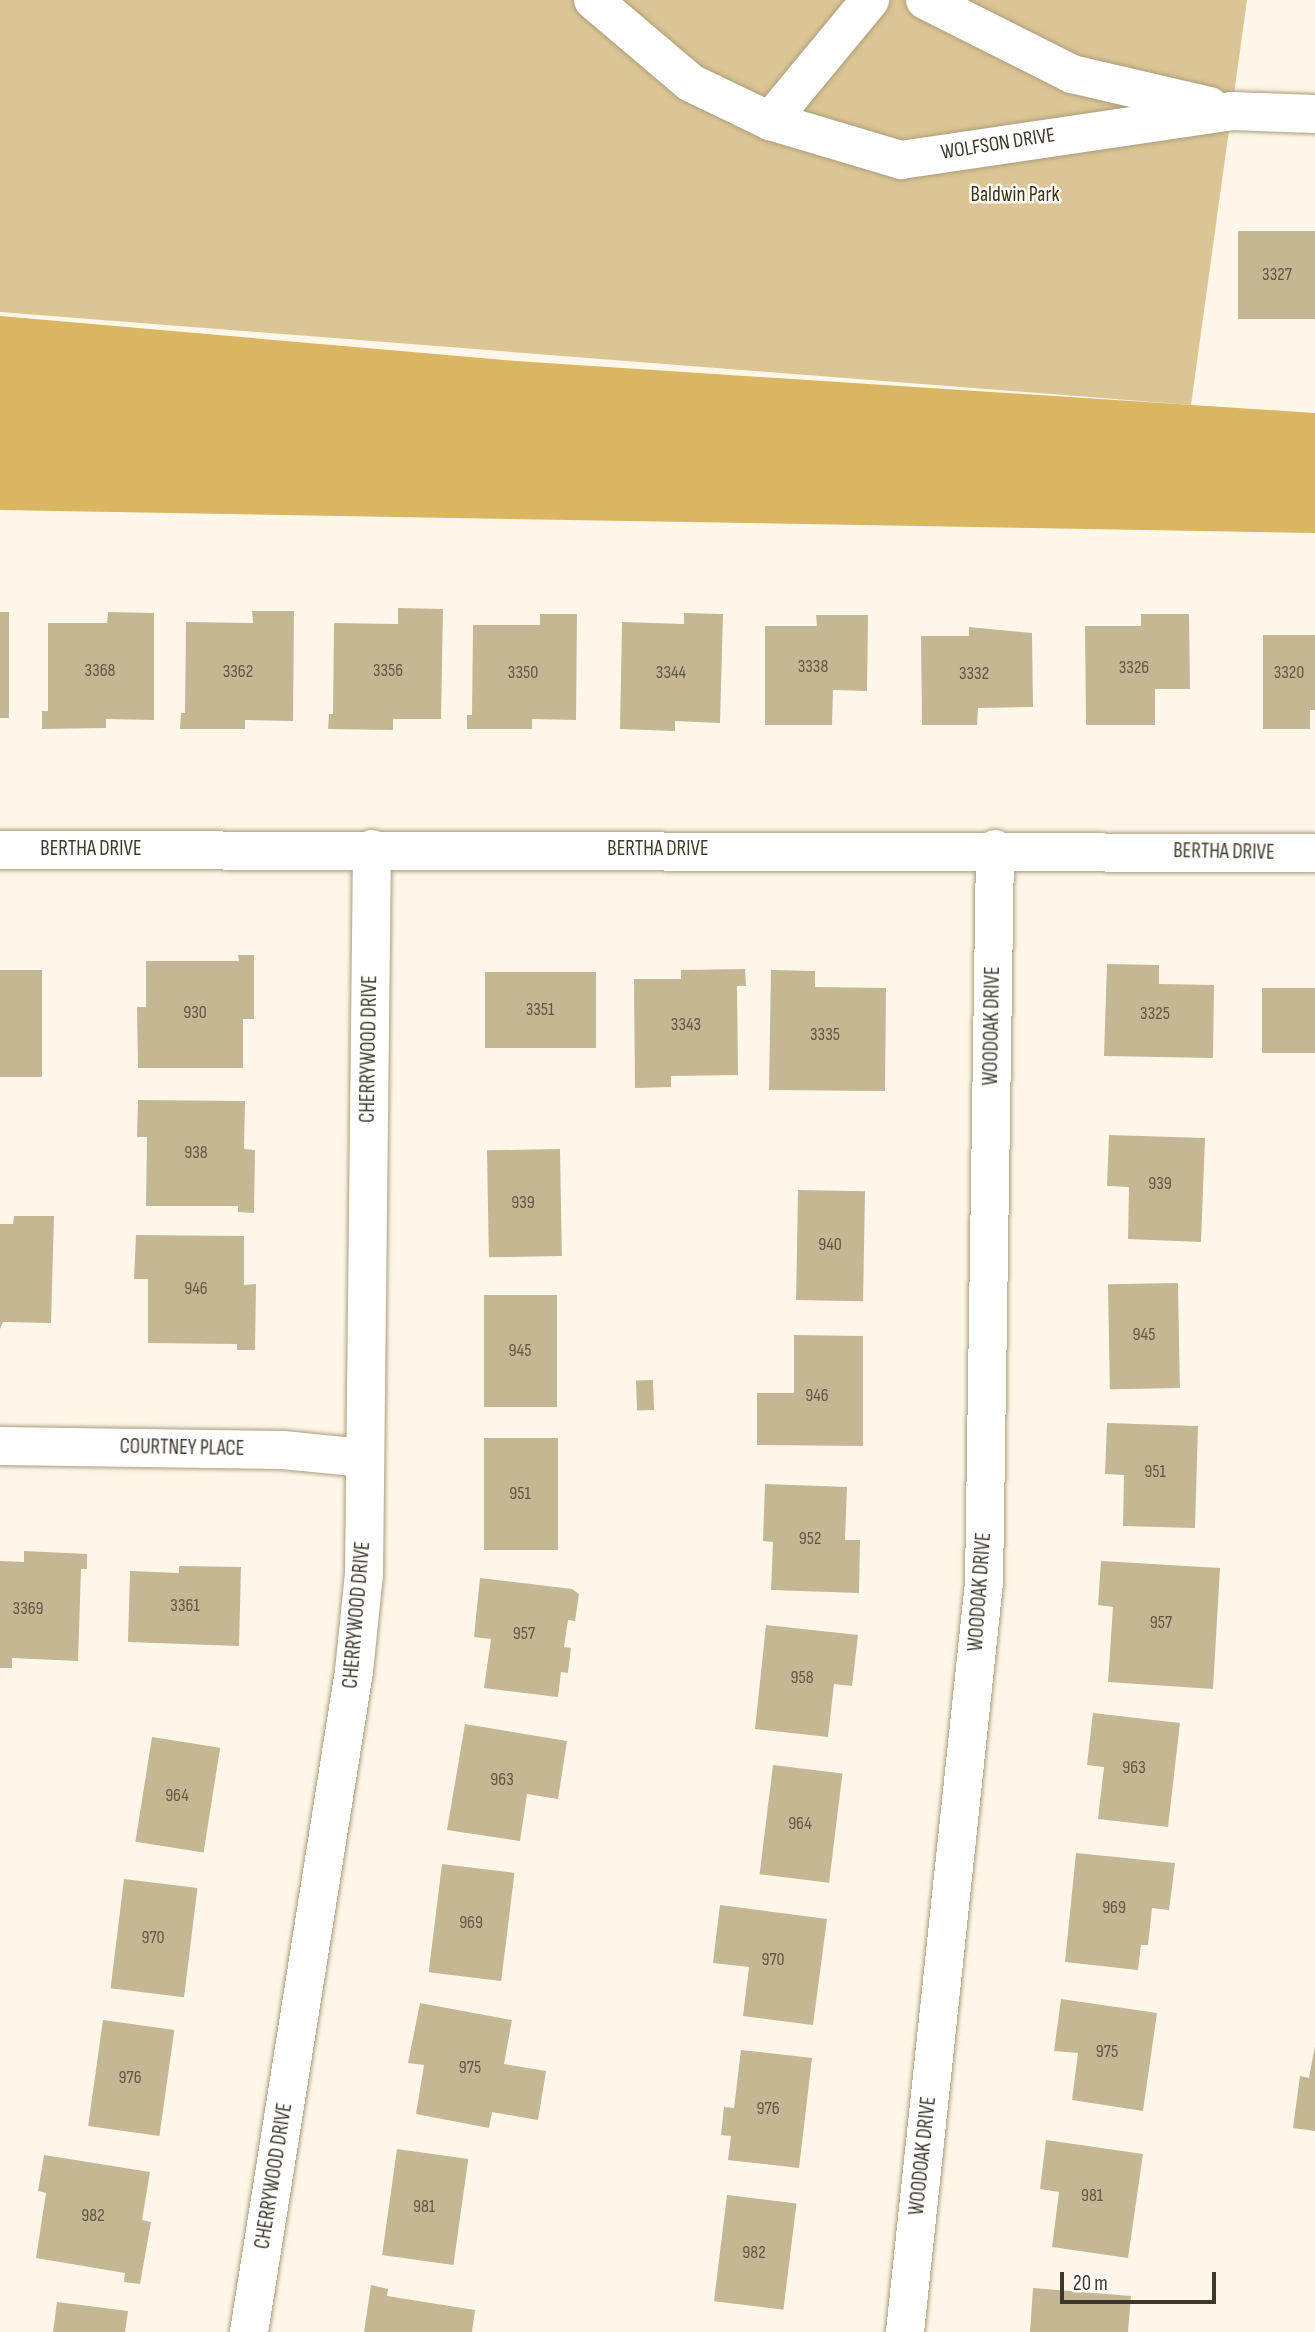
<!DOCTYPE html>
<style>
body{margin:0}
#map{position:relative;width:1315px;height:2332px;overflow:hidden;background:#fef7e9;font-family:"Sofia Sans Condensed",sans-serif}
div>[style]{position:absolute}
.green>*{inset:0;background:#dbc594}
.water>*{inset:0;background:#dab663}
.building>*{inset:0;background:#c5b694;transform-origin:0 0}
.roads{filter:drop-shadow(0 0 2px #ab9c7b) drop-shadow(0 0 2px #ab9c7b)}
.minor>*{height:38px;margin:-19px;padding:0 19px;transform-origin:19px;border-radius:19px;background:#fff}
span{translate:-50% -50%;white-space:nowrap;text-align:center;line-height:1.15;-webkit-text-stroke:5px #fff;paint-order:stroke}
.number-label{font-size:18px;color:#605844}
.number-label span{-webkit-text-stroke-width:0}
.street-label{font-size:21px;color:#3e382a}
.park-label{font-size:21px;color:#42330f}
.scale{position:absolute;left:1060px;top:2272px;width:156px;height:32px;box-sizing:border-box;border:4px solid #3e382a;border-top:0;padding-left:9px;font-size:21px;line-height:24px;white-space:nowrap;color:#3e382a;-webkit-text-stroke:5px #fff;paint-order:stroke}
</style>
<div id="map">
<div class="green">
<i style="clip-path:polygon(0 0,1247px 0,1191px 405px,0 312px)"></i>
</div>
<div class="water">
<i style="clip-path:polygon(0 316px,516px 361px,1315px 413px,1315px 533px,0 510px)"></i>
</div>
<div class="building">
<i style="left:1238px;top:231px;width:77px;height:88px"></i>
<i style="clip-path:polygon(398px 608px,443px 609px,441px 719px,393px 719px,393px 730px,328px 729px,329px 714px,333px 714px,334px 623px,398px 624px)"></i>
<i style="clip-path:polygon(252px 611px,294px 611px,293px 721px,245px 720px,245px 729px,180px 729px,181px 713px,185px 713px,186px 622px,253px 623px)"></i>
<i style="left:0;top:612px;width:9px;height:106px"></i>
<i style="clip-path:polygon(108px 612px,154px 613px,154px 720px,106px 719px,106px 728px,42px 729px,42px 711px,48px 711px,48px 623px,107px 623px)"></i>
<i style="clip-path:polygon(684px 613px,723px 614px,720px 723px,675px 721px,675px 731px,620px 729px,622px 622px,684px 624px)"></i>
<i style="clip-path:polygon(540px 614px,577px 614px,576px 720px,532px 719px,532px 729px,467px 729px,467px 715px,472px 715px,473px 625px,540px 625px)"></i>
<i style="clip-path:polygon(1141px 614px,1189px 614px,1190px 689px,1155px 689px,1155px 725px,1086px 725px,1085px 626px,1141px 626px)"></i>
<i style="clip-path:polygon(816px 615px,868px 615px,867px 691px,833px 690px,832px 725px,765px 725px,765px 626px,817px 626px)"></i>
<i style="clip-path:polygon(969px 627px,1032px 633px,1033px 707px,978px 708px,977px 725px,922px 725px,921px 636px,969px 636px)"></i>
<i style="clip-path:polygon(1263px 635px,1315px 635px,1315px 710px,1310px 710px,1310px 729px,1263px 729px)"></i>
<i style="clip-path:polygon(238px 955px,254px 955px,254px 1019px,243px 1019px,243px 1068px,138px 1068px,137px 1007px,146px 1007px,146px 961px,239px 961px)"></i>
<i style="clip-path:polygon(1107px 964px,1159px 965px,1159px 984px,1214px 985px,1213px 1058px,1104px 1056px)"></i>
<i style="clip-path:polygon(745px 969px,746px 986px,737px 986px,738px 1075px,671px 1076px,671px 1087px,635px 1088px,634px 979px,681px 979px,681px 970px)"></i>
<i style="left:0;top:970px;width:42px;height:107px"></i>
<i style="clip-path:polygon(771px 970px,815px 971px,815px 987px,886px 988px,885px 1091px,769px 1090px)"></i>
<i style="left:485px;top:972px;width:111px;height:76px"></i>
<i style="left:1262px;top:988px;width:53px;height:65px"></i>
<i style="clip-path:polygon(138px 1100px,245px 1101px,244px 1149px,255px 1150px,254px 1213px,238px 1212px,238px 1206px,146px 1206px,147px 1137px,137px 1137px)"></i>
<i style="clip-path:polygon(1109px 1135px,1205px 1138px,1201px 1242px,1128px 1239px,1129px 1187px,1107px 1186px)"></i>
<i style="left:560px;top:1149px;width:107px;height:73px;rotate:89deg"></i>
<i style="left:798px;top:1190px;width:67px;height:110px;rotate:1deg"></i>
<i style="clip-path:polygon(14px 1216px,54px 1216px,51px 1323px,3px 1322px,0 1329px,0 1224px,13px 1224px)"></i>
<i style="clip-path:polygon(136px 1235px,244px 1236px,244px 1285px,256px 1284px,255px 1350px,237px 1350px,237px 1344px,148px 1343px,148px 1279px,134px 1279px)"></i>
<i style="left:1178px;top:1283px;width:105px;height:70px;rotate:89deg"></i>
<i style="left:484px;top:1295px;width:73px;height:112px"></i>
<i style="clip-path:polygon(794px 1335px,863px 1336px,863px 1446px,757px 1445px,757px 1393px,794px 1393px)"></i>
<i style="left:653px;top:1380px;width:30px;height:17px;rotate:88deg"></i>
<i style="clip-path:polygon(1107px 1423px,1198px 1426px,1195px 1528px,1123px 1526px,1124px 1475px,1105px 1474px)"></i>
<i style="left:558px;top:1438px;width:112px;height:74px;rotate:90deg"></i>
<i style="clip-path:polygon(765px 1484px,847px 1487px,845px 1540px,860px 1540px,859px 1593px,771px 1590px,773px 1542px,763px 1541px)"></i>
<i style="clip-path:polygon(24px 1551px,87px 1554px,87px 1569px,81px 1569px,78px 1661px,12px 1658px,12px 1668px,0 1668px,0 1561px,24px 1562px)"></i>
<i style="clip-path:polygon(1101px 1561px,1220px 1568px,1213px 1689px,1108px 1682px,1113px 1607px,1098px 1605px)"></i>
<i style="clip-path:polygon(179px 1566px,241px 1567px,239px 1646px,128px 1642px,130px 1571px,179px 1573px)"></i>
<i style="clip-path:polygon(480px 1578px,572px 1589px,579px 1594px,575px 1621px,568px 1620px,564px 1647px,571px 1648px,568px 1673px,561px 1672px,558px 1697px,484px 1688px,491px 1639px,474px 1637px)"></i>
<i style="clip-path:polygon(766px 1625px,858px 1635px,852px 1686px,834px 1684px,828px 1737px,755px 1729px)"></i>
<i style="clip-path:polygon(1093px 1713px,1180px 1723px,1168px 1827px,1098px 1819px,1104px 1767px,1087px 1765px)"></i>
<i style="clip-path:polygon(465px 1724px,567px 1741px,558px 1799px,527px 1794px,520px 1841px,447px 1830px)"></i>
<i style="left:152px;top:1737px;width:69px;height:106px;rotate:9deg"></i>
<i style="left:773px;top:1765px;width:70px;height:110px;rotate:7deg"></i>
<i style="clip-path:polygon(1076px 1853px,1175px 1863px,1169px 1910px,1152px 1908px,1148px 1945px,1141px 1945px,1138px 1970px,1065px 1962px)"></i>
<i style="left:442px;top:1864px;width:73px;height:109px;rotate:7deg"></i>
<i style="left:124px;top:1879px;width:74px;height:110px;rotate:7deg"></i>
<i style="clip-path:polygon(720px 1905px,827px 1919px,813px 2025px,743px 2016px,749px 1967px,713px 1963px)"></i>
<i style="clip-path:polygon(1061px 1999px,1157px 2013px,1143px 2111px,1072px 2100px,1078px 2053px,1054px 2051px)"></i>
<i style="clip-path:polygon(420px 2003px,512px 2020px,504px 2064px,546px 2071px,538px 2120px,492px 2112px,489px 2128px,416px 2114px,424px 2065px,408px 2063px)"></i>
<i style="left:103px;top:2020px;width:72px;height:107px;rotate:8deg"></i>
<i style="clip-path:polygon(1315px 2046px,1315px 2131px,1293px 2128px,1300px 2076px,1309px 2078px)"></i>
<i style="clip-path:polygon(741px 2050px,812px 2058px,799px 2168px,728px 2160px,731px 2136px,721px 2135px,724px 2107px,734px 2108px)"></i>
<i style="clip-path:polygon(1046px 2140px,1143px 2154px,1128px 2258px,1052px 2247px,1059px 2192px,1040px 2189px)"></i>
<i style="left:397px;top:2149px;width:72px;height:107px;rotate:8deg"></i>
<i style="clip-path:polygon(44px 2155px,150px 2172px,142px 2220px,151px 2222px,140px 2284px,124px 2282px,125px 2273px,36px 2258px,46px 2193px,38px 2191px)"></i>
<i style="left:727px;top:2195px;width:70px;height:107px;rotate:7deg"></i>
<i style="clip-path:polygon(371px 2285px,388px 2289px,387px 2296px,475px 2310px,472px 2332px,364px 2332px)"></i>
<i style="clip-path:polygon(1033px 2288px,1131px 2296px,1128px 2332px,1030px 2332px)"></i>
<i style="clip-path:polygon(57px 2302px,128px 2311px,125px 2332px,53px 2332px)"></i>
</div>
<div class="roads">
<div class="minor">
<i style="left:593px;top:0;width:128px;rotate:40.3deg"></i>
<i style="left:691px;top:83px;width:88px;rotate:25.7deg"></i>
<i style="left:770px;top:121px;width:137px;rotate:16.6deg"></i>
<i style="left:901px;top:160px;width:334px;rotate:-8.4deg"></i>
<i style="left:1231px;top:111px;width:84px;rotate:2deg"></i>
<i style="left:925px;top:0;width:165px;rotate:26.7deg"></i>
<i style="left:1072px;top:74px;width:141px;rotate:13.1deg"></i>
<i style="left:770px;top:121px;width:157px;rotate:-50.4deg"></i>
<i style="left:0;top:850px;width:1315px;rotate:0.13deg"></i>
<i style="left:0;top:1446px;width:283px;rotate:0.8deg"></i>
<i style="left:283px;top:1450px;width:80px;rotate:5.7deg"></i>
<i style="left:249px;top:2332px;width:669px;rotate:-80.97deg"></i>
<i style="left:354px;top:1671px;width:97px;rotate:-84.1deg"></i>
<i style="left:364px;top:1575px;width:726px;rotate:-89.37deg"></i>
<i style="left:905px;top:2332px;width:753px;rotate:-83.98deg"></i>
<i style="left:984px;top:1583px;width:734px;rotate:-89.14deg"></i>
</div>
</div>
<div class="number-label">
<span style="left:1277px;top:275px">3327</span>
<span style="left:813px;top:667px">3338</span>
<span style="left:1134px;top:668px">3326</span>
<span style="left:100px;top:671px">3368</span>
<span style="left:388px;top:671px">3356</span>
<span style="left:238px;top:672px">3362</span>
<span style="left:523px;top:673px">3350</span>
<span style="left:671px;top:673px">3344</span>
<span style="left:1289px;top:673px">3320</span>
<span style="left:974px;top:674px">3332</span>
<span style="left:540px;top:1010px">3351</span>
<span style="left:195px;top:1013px">930</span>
<span style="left:1155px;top:1014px">3325</span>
<span style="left:686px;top:1025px">3343</span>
<span style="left:825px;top:1035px">3335</span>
<span style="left:196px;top:1153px">938</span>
<span style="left:1160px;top:1184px">939</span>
<span style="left:523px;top:1203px">939</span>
<span style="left:830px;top:1245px">940</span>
<span style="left:196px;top:1289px">946</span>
<span style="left:1144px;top:1335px">945</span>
<span style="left:520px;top:1351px">945</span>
<span style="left:817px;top:1396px">946</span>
<span style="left:1155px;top:1472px">951</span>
<span style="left:520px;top:1494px">951</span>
<span style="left:810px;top:1539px">952</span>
<span style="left:185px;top:1606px">3361</span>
<span style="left:28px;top:1609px">3369</span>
<span style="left:1161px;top:1623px">957</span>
<span style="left:524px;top:1634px">957</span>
<span style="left:802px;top:1678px">958</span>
<span style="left:1134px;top:1768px">963</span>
<span style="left:502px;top:1780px">963</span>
<span style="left:177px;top:1796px">964</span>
<span style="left:800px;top:1824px">964</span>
<span style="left:1114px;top:1908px">969</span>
<span style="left:471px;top:1923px">969</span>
<span style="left:153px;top:1938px">970</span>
<span style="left:773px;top:1960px">970</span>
<span style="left:1107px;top:2052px">975</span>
<span style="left:470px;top:2068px">975</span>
<span style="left:130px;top:2078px">976</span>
<span style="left:768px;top:2109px">976</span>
<span style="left:1092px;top:2196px">981</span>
<span style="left:424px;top:2207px">981</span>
<span style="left:93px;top:2216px">982</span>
<span style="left:754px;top:2253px">982</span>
</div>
<div class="street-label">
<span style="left:998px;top:144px;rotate:-9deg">WOLFSON DRIVE</span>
<span style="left:91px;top:849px">BERTHA DRIVE</span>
<span style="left:658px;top:849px">BERTHA DRIVE</span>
<span style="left:1224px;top:852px;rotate:1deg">BERTHA DRIVE</span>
<span style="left:992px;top:1026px;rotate:-89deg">WOODOAK DRIVE</span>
<span style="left:369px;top:1049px;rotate:-89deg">CHERRYWOOD DRIVE</span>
<span style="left:182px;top:1448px;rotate:1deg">COURTNEY PLACE</span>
<span style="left:980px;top:1592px;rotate:-86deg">WOODOAK DRIVE</span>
<span style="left:357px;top:1615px;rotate:-85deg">CHERRYWOOD DRIVE</span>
<span style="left:923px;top:2156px;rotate:-84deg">WOODOAK DRIVE</span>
<span style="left:274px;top:2176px;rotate:-81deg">CHERRYWOOD DRIVE</span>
</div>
<div class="park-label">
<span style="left:1015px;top:195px">Baldwin Park</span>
</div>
<div class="scale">20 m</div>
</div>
